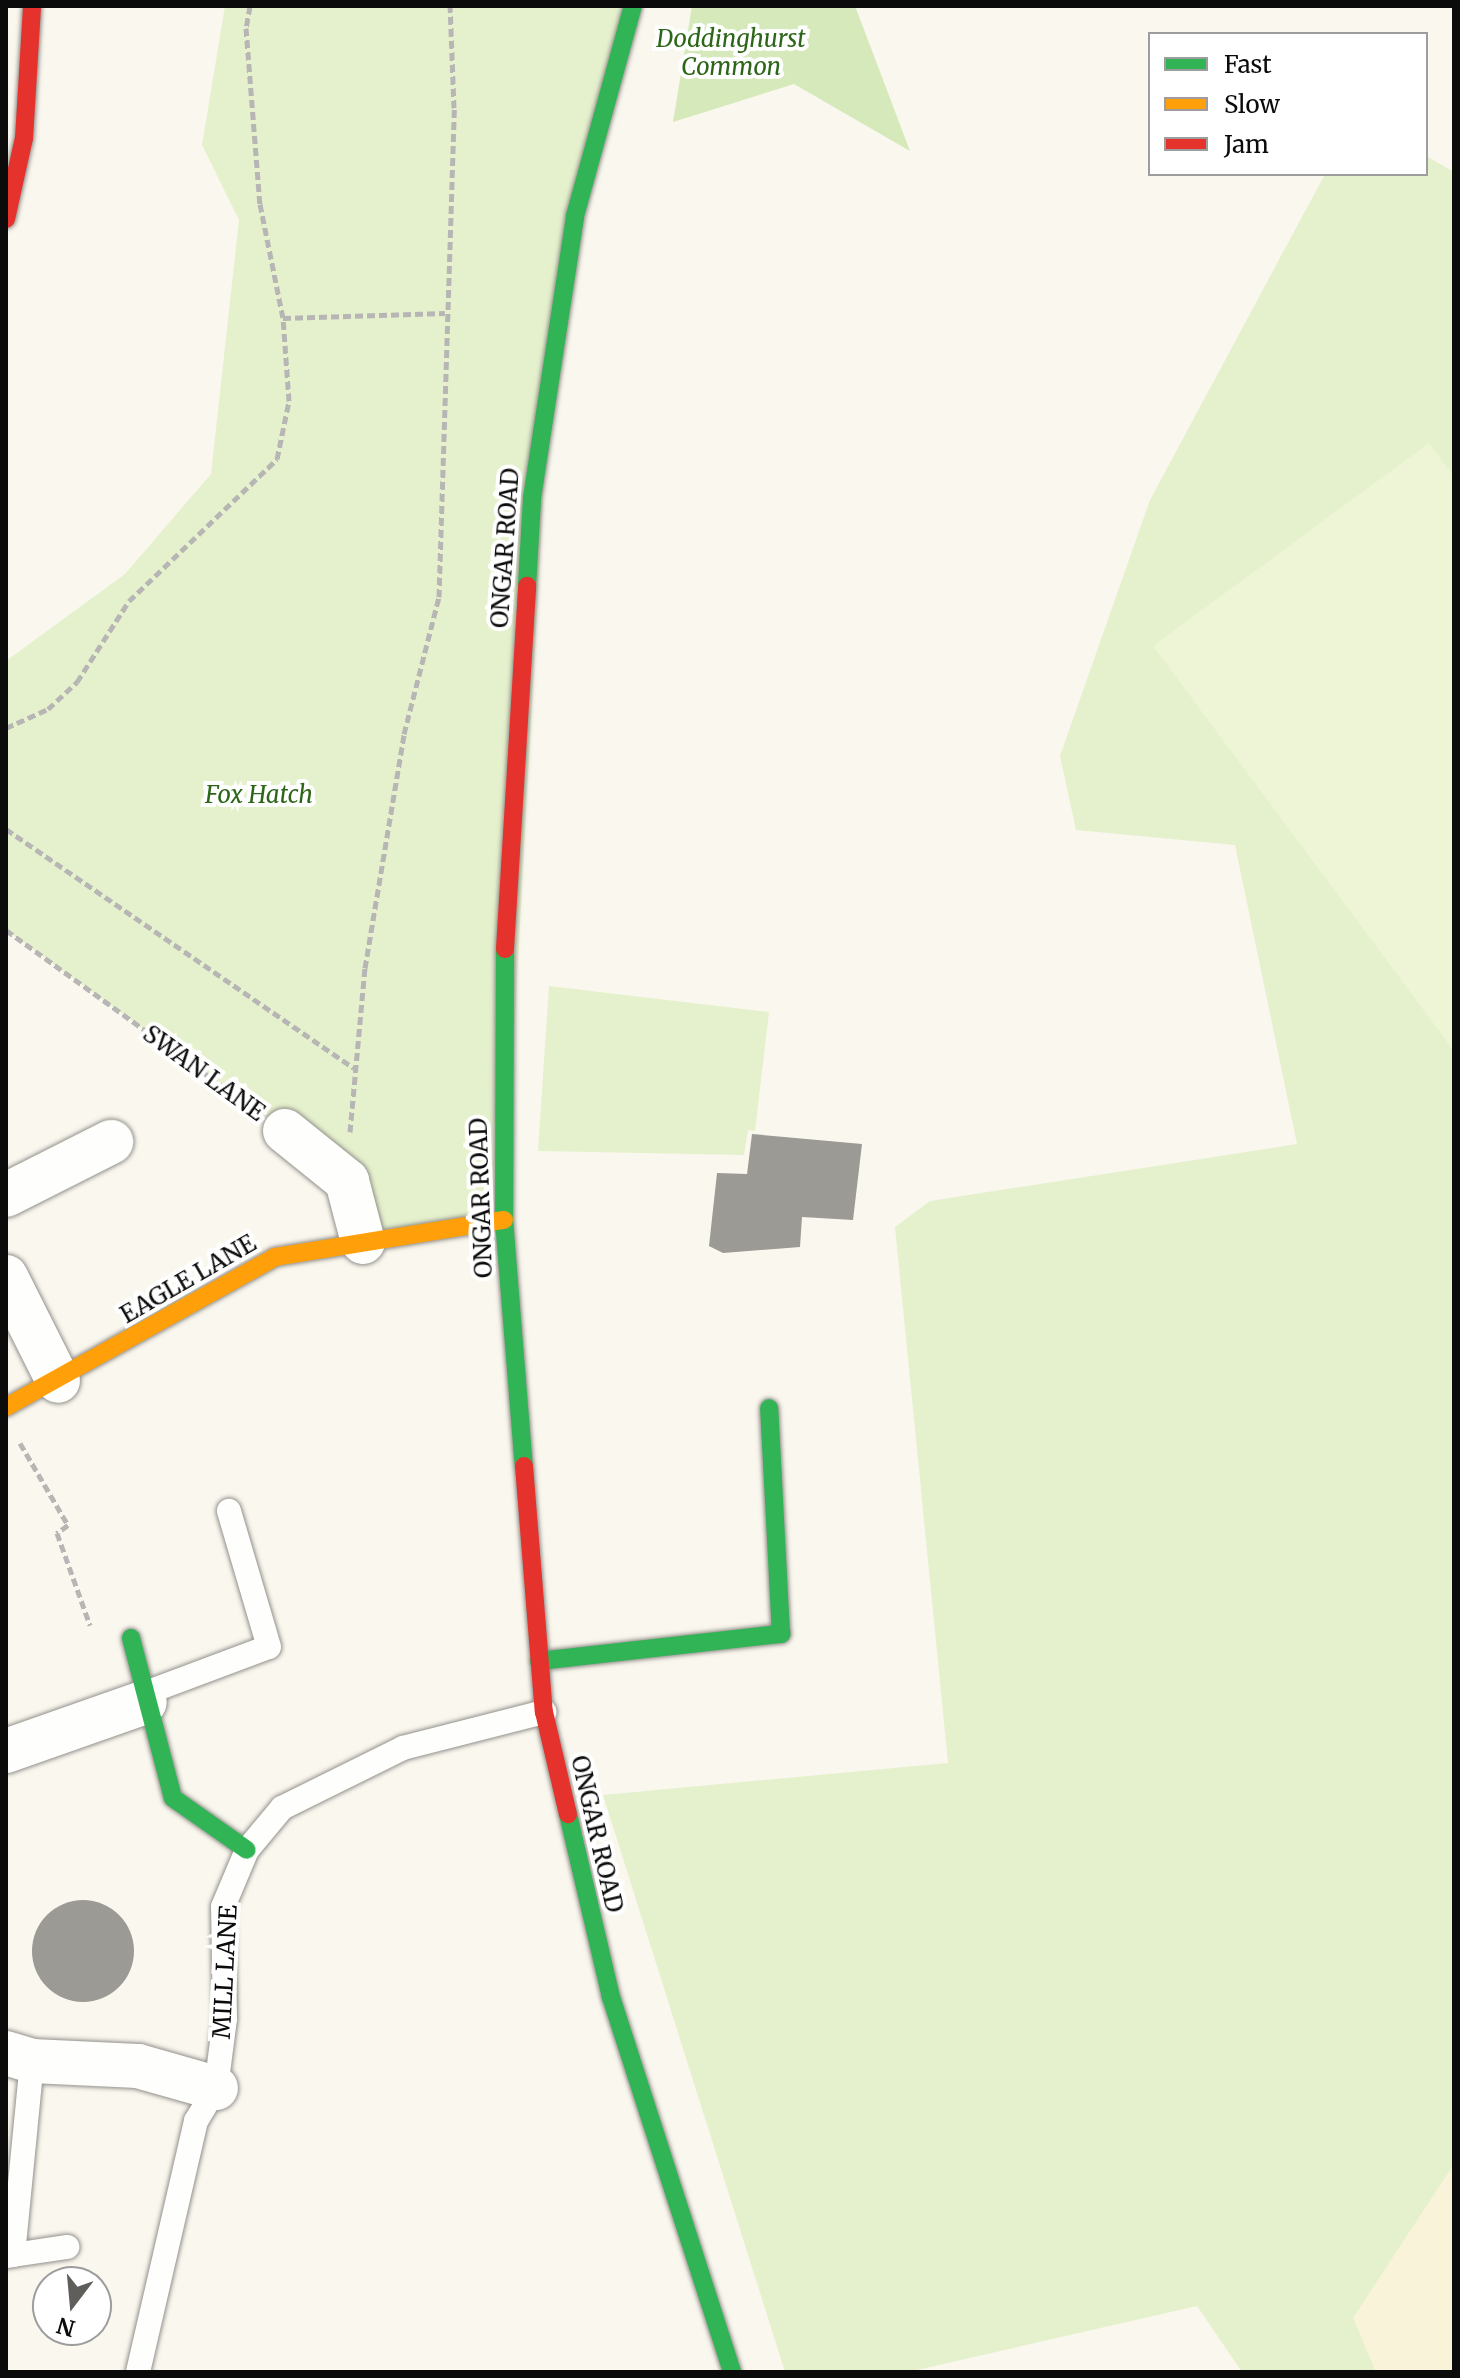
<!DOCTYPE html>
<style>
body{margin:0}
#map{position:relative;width:1460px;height:2378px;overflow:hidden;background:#faf7ee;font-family:Merriweather,serif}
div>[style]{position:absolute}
.farmland>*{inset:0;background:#f8f3d9}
.green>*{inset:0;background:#e5f1cc}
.forest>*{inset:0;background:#d5e9ba}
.pitch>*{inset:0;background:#eef4d6}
.building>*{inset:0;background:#9c9a94}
.round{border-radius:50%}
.path>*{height:5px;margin-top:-2.5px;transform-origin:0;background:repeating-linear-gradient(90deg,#b7b6b5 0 8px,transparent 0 12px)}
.roads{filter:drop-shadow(0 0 2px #93918d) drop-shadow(0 0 2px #93918d)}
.lane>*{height:24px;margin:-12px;padding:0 12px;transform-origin:12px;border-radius:12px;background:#fefefc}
.street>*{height:44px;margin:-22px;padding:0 22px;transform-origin:22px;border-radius:22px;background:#fefefc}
.fast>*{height:18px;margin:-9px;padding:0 9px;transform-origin:9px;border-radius:9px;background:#30b455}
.slow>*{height:18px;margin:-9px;padding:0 9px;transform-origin:9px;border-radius:9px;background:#ff9f0a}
.jam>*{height:18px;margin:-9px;padding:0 9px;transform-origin:9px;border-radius:9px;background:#e5322d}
span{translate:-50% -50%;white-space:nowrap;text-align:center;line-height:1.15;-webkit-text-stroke:8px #fff;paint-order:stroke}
.park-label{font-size:24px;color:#2d6618;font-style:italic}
.street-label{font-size:24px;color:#0b0b0b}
.frame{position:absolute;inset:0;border:8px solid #0b0b0b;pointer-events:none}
.legend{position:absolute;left:1148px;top:32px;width:280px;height:144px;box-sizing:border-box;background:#fff;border:2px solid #9d9d9d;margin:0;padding:10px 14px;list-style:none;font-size:24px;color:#0b0b0b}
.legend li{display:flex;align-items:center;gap:16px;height:40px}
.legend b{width:40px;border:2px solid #9d9d9d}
.north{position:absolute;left:32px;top:2266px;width:80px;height:80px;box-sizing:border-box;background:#fff;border:2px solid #9d9d9d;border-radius:50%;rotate:196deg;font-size:22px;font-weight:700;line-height:32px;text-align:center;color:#0b0b0b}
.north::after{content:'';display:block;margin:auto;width:28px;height:36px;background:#5f5e5a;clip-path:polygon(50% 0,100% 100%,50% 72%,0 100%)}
</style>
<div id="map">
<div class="farmland">
<i style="clip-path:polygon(1454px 2164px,1454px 2372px,1376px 2372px,1352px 2319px)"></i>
</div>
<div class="green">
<i style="clip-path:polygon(225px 6px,633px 6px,552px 334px,504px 1220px,363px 1242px,323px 1158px,6px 930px,6px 661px,125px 574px,211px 474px,239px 220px,202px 145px)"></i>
<i style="clip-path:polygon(1426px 156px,1454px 172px,1454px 2164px,1353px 2318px,1376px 2372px,1242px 2372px,1197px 2306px,908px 2372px,785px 2372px,603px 1795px,948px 1763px,895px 1227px,930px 1201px,1297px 1144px,1235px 845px,1076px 830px,1060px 756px,1150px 500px,1325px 174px,1426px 174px)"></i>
<i style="clip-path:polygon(549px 986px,769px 1012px,755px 1131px,748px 1130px,744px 1155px,538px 1151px)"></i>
</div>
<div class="forest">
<i style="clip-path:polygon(692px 6px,855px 6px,910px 151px,794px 84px,673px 122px)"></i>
</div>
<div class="pitch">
<i style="clip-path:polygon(1429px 443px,1454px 477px,1454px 1051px,1153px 646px)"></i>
</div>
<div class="building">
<i style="clip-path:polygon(752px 1134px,862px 1144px,853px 1220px,802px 1217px,800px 1247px,723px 1253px,709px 1246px,717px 1173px,747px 1174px)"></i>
<i class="round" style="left:32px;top:1900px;width:102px;height:102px"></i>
</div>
<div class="path">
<i style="left:250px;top:6px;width:22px;rotate:100deg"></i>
<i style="left:246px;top:28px;width:177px;rotate:85.5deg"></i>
<i style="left:260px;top:204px;width:116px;rotate:78.6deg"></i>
<i style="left:283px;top:318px;width:162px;rotate:-1.8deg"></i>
<i style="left:6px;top:728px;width:46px;rotate:-24.3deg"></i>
<i style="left:48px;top:709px;width:40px;rotate:-43deg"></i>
<i style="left:77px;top:682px;width:96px;rotate:-57.3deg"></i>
<i style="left:129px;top:601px;width:205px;rotate:-43.8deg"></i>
<i style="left:277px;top:459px;width:59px;rotate:-78.3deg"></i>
<i style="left:289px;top:401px;width:83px;rotate:-94.1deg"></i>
<i style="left:6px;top:829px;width:422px;rotate:34.5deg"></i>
<i style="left:6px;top:930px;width:302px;rotate:35.8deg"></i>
<i style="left:350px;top:1132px;width:165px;rotate:-84.8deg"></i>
<i style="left:365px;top:968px;width:237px;rotate:-80.5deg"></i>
<i style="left:404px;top:734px;width:141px;rotate:-75.7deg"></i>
<i style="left:439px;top:597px;width:489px;rotate:-88.2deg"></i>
<i style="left:454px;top:108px;width:102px;rotate:-92.2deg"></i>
<i style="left:20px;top:1443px;width:95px;rotate:59.7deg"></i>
<i style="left:68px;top:1525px;width:14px;rotate:144deg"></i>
<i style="left:57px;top:1533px;width:98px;rotate:70.3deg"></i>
</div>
<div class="roads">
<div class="lane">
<i style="left:143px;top:1694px;width:134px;rotate:-20.5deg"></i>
<i style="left:269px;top:1647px;width:142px;rotate:-106.4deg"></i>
<i style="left:13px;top:2255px;width:55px;rotate:-8.4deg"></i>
<i style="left:6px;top:2256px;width:7px;rotate:-8deg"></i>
<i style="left:13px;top:2255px;width:195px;rotate:-84.4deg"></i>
<i style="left:138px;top:2372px;width:258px;rotate:-77deg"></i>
<i style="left:196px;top:2121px;width:39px;rotate:-59deg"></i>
<i style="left:216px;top:2088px;width:70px;rotate:-82.6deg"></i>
<i style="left:225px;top:2019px;width:112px;rotate:-91deg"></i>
<i style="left:223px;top:1907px;width:62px;rotate:-67.2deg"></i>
<i style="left:247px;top:1850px;width:55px;rotate:-50.2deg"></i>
<i style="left:282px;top:1808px;width:135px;rotate:-26.4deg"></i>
<i style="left:403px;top:1748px;width:146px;rotate:-14.3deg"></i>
</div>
<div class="street">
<i style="left:285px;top:1131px;width:80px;rotate:38.9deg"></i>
<i style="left:347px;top:1181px;width:63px;rotate:75.3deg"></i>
<i style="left:6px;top:1195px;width:118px;rotate:-26.8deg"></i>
<i style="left:6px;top:1277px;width:116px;rotate:63.4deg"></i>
<i style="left:6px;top:1751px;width:147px;rotate:-19.4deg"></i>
<i style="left:6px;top:2053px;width:27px;rotate:17deg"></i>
<i style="left:32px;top:2061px;width:106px;rotate:2.7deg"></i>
<i style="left:138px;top:2066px;width:81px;rotate:15.8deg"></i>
</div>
<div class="fast">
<i style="left:527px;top:586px;width:88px;rotate:-86.7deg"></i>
<i style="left:532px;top:498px;width:285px;rotate:-81.3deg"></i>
<i style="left:575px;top:216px;width:218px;rotate:-74.6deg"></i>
<i style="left:505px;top:949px;width:271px;rotate:90.2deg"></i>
<i style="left:504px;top:1220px;width:247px;rotate:85.4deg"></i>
<i style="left:131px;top:1638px;width:165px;rotate:75.3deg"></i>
<i style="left:173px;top:1798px;width:90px;rotate:35.1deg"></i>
<i style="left:539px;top:1661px;width:244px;rotate:-6.4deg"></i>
<i style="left:781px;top:1634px;width:226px;rotate:-93deg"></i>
<i style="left:568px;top:1814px;width:188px;rotate:76.8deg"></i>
<i style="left:611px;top:1997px;width:394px;rotate:72.1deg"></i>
</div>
<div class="slow">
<i style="left:6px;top:1407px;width:308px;rotate:-29.1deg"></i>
<i style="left:275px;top:1257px;width:232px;rotate:-9.2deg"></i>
</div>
<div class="jam">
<i style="left:6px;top:219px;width:83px;rotate:-77.5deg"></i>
<i style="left:24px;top:138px;width:132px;rotate:-86.5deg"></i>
<i style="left:505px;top:949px;width:364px;rotate:-86.5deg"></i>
<i style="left:524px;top:1466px;width:247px;rotate:85.4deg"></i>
<i style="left:544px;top:1712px;width:105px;rotate:76.8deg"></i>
</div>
</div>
<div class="park-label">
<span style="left:731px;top:53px">Doddinghurst<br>Common</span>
<span style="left:259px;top:795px">Fox Hatch</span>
</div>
<div class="street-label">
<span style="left:505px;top:548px;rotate:-86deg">ONGAR ROAD</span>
<span style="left:204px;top:1073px;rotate:36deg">SWAN LANE</span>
<span style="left:481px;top:1198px;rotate:-92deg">ONGAR ROAD</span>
<span style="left:188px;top:1279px;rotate:-30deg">EAGLE LANE</span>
<span style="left:597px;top:1834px;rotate:77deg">ONGAR ROAD</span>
<span style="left:225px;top:1972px;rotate:-87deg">MILL LANE</span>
</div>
<div class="frame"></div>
<ul class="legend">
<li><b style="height:10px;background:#30b455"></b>Fast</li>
<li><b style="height:10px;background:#ff9f0a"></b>Slow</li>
<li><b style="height:10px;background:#e5322d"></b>Jam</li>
</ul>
<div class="north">N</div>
</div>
